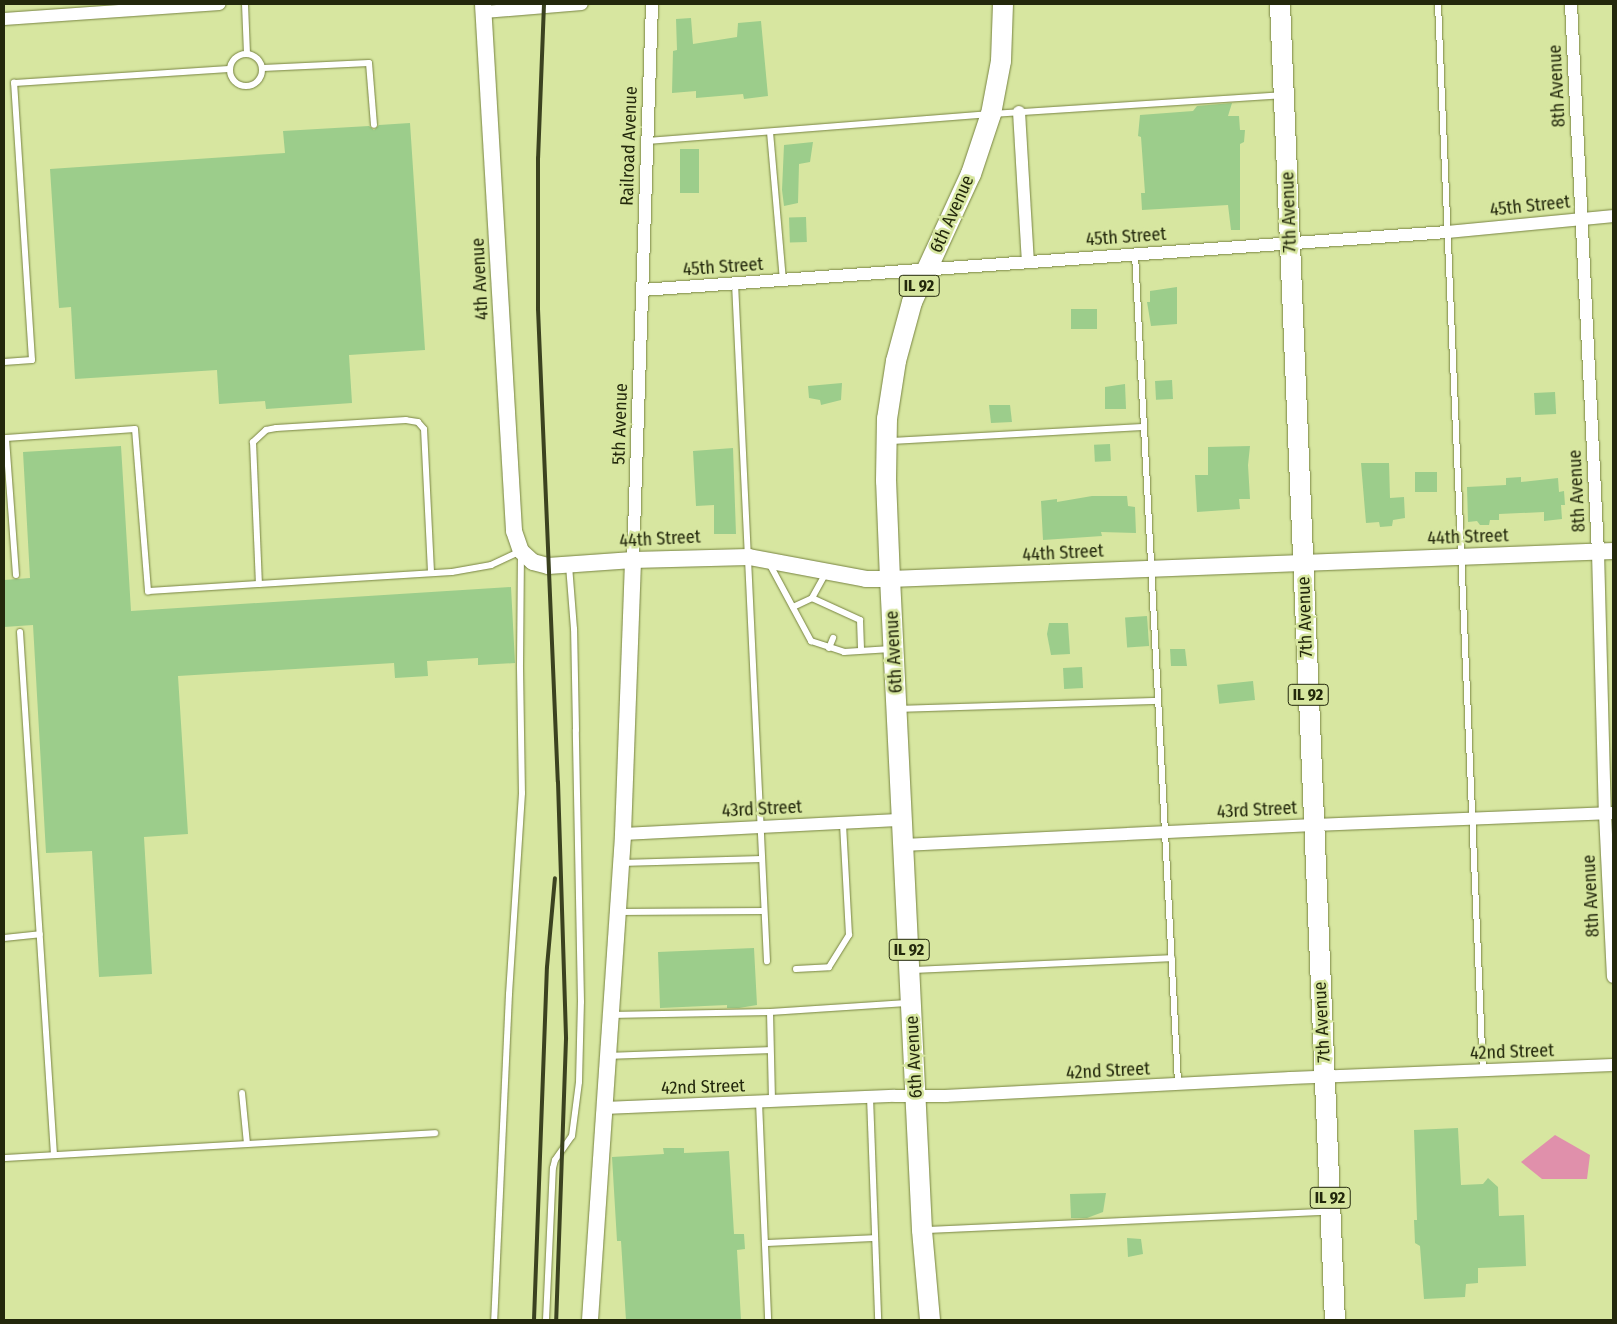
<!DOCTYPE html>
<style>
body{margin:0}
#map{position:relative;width:1617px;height:1324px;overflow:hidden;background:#d7e6a0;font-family:"Fira Sans Condensed",sans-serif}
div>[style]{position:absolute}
.green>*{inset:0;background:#e090ab}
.building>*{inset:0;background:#9ccd8b;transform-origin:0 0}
.roads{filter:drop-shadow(0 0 1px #788442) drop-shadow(0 0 1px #788442)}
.service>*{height:6px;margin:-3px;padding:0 3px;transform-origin:3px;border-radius:3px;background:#fff}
.service>.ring{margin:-3px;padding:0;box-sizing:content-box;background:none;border:6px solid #fff;border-radius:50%}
.minor>*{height:12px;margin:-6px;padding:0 6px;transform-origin:6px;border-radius:6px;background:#fff}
.tertiary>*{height:16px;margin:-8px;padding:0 8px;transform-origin:8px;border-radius:8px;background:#fff}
.primary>*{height:20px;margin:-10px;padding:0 10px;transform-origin:10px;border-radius:10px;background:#fff}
.rail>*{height:4px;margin:-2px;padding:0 2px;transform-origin:2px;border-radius:2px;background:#3b4220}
span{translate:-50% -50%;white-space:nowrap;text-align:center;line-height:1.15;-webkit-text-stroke:5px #d7e6a0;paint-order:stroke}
.shield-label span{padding:1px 4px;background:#d7e6a0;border:1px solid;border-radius:4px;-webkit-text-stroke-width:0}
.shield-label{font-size:16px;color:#23280c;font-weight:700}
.street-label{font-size:18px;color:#23280c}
.frame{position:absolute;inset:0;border:5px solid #23280c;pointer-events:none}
</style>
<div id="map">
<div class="green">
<i style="clip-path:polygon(1555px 1135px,1590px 1155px,1587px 1179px,1542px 1179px,1521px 1162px)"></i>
</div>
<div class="building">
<i style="clip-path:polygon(691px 18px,693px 44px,737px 37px,738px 23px,761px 21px,768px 96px,744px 99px,743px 94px,696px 98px,696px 91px,672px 93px,673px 51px,677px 50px,676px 19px)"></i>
<i style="clip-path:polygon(1232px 103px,1228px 116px,1239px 116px,1240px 130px,1245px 130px,1244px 142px,1240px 144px,1240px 230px,1231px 230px,1228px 205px,1142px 210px,1141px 193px,1145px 193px,1141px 137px,1138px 136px,1140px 115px,1193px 111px,1197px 106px)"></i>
<i style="clip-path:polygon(410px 123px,425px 350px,349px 355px,352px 403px,266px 409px,265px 401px,219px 404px,217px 370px,75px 379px,71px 307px,59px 308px,50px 169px,285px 153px,283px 131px,369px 126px,374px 130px,379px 125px)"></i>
<i style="clip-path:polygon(813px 142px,810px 162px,799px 164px,798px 203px,784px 206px,782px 190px,784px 145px)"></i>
<i style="left:680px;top:149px;width:19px;height:44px"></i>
<i style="left:806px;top:217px;width:25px;height:17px;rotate:88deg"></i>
<i style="clip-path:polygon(1177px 287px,1177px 324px,1151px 326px,1147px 302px,1150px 302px,1150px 291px)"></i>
<i style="left:1071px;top:309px;width:26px;height:20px"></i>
<i style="left:1172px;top:380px;width:19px;height:17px;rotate:87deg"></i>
<i style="clip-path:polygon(842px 383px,841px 400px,821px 405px,820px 400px,809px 398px,808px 386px)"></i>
<i style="clip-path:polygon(1125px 384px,1126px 409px,1105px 409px,1105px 387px)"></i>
<i style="left:1555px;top:392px;width:22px;height:21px;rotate:87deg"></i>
<i style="clip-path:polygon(989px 405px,1010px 405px,1012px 422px,991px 423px)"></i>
<i style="left:1110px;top:444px;width:17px;height:16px;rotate:87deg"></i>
<i style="clip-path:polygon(121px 446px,131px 611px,511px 587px,515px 663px,478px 665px,478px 658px,427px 661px,428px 676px,395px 678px,394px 663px,178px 676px,188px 834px,144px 837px,152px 974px,99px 977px,92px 851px,46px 853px,33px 625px,4px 627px,4px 580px,30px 578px,23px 452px)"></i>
<i style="clip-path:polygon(1250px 446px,1248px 465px,1250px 499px,1239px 499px,1240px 509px,1197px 512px,1195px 475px,1208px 475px,1208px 447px)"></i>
<i style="clip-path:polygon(733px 448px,736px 534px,714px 534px,714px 505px,696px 506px,693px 451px)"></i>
<i style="clip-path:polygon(1361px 463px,1389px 463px,1390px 498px,1404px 497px,1405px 518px,1393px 520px,1392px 526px,1380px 527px,1379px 522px,1366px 523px)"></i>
<i style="left:1437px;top:472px;width:20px;height:22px;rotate:90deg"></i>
<i style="clip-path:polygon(1521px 477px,1521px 482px,1558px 478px,1559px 492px,1564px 491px,1565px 505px,1561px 505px,1562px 519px,1544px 521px,1544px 512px,1499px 514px,1499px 520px,1490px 520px,1489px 525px,1480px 525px,1477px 521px,1468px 522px,1467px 487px,1506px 485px,1506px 478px)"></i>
<i style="clip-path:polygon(1092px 496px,1127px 496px,1128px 506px,1135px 507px,1136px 533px,1101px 532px,1102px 536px,1043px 540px,1041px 501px,1057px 499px,1057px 502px)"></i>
<i style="left:1147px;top:616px;width:30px;height:22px;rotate:86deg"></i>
<i style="clip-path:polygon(1049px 623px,1068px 623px,1070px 654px,1051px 655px,1047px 634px)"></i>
<i style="clip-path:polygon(1170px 649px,1185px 649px,1187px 666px,1171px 666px)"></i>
<i style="left:1082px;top:667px;width:21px;height:19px;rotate:87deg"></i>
<i style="left:1253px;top:681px;width:19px;height:36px;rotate:84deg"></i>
<i style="clip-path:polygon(754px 948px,757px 1005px,739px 1008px,727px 1008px,727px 1005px,660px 1008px,658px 952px)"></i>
<i style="clip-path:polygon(1458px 1128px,1461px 1185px,1483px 1184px,1488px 1178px,1498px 1187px,1499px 1216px,1524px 1215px,1526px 1266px,1478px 1268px,1478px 1283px,1466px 1284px,1465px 1297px,1424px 1299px,1420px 1246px,1415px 1243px,1414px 1220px,1417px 1220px,1414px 1130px)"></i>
<i style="clip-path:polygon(663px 1148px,684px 1148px,684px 1153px,729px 1151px,734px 1234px,744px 1234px,745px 1249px,737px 1250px,741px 1320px,626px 1320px,621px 1241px,617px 1241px,612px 1157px,664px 1154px)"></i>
<i style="clip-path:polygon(1106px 1193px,1103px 1212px,1087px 1218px,1071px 1218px,1070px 1194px)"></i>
<i style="clip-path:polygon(1127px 1238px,1141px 1239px,1143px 1254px,1128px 1257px)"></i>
</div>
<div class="roads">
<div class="service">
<i style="left:245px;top:4px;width:49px;rotate:87.7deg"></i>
<i style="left:1438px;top:4px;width:1068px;rotate:87.59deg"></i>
<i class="ring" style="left:230px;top:54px;width:26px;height:26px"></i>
<i style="left:263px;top:68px;width:106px;rotate:-2.7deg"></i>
<i style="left:369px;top:63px;width:62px;rotate:85.4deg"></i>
<i style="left:770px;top:132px;width:149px;rotate:85deg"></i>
<i style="left:647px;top:141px;width:345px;rotate:-4.5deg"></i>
<i style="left:991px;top:114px;width:292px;rotate:-3.7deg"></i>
<i style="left:1135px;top:254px;width:831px;rotate:87.03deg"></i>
<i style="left:735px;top:283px;width:679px;rotate:87.3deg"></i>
<i style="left:4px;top:362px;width:28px;rotate:-4deg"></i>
<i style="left:32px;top:360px;width:278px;rotate:-93.7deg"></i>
<i style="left:14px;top:83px;width:216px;rotate:-3.7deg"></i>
<i style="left:890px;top:441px;width:254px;rotate:-3.2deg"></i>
<i style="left:769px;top:563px;width:89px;rotate:61.7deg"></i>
<i style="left:811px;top:641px;width:35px;rotate:18deg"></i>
<i style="left:844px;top:652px;width:47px;rotate:-3.7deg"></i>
<i style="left:431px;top:572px;width:143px;rotate:-92.8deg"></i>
<i style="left:424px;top:429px;width:9px;rotate:-131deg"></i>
<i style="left:418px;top:422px;width:12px;rotate:-171deg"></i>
<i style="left:406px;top:420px;width:130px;rotate:176.5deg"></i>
<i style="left:276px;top:428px;width:10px;rotate:169deg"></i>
<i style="left:266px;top:430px;width:18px;rotate:137deg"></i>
<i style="left:253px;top:442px;width:142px;rotate:87.6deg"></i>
<i style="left:259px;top:584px;width:193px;rotate:-3.6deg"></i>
<i style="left:452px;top:572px;width:40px;rotate:-10deg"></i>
<i style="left:491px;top:565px;width:33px;rotate:-25deg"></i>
<i style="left:521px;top:551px;width:117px;rotate:90.5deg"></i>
<i style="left:520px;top:668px;width:125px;rotate:89.1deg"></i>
<i style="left:522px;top:793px;width:201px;rotate:93.7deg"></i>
<i style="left:509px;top:994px;width:326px;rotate:92.6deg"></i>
<i style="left:16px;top:575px;width:137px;rotate:-94.2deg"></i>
<i style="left:6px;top:438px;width:129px;rotate:-4deg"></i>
<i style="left:135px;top:429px;width:163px;rotate:85.4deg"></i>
<i style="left:148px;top:591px;width:111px;rotate:-3.6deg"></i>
<i style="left:812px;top:598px;width:29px;rotate:-61deg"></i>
<i style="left:793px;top:607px;width:21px;rotate:-25deg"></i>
<i style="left:812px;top:598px;width:53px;rotate:24.6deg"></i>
<i style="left:860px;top:620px;width:30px;rotate:88deg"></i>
<i style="left:20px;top:632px;width:524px;rotate:86.28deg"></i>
<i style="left:829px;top:648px;width:11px;rotate:-68deg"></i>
<i style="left:899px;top:709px;width:259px;rotate:-1.8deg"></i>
<i style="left:621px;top:863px;width:141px;rotate:-1.6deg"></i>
<i style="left:618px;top:912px;width:146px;rotate:-0.4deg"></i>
<i style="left:4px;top:938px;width:36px;rotate:-6deg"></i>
<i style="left:796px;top:969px;width:33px;rotate:-3deg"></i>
<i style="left:829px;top:967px;width:38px;rotate:-58deg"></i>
<i style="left:849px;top:935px;width:112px;rotate:-93.1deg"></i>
<i style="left:911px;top:970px;width:261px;rotate:-2.6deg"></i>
<i style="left:770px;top:1012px;width:90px;rotate:88.7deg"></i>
<i style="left:610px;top:1015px;width:160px;rotate:-1.1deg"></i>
<i style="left:770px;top:1012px;width:137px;rotate:-3.8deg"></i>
<i style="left:609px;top:1056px;width:161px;rotate:-2.1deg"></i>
<i style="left:242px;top:1093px;width:51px;rotate:84.4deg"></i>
<i style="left:870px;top:1097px;width:223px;rotate:87.9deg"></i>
<i style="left:759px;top:1102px;width:218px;rotate:87.6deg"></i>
<i style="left:4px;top:1158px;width:432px;rotate:-3.3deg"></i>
<i style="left:925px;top:1230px;width:403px;rotate:-2.6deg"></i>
<i style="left:765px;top:1243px;width:110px;rotate:-2.6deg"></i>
<i style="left:546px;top:1320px;width:152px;rotate:-87.4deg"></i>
<i style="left:553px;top:1168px;width:8px;rotate:-76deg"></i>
<i style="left:555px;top:1160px;width:29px;rotate:-55deg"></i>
<i style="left:572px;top:1136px;width:54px;rotate:-82.6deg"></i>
<i style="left:579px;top:1082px;width:80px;rotate:-88.6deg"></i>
<i style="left:581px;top:1002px;width:272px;rotate:-91.1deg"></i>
<i style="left:576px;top:730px;width:101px;rotate:-91.1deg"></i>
<i style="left:574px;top:629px;width:63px;rotate:-94.5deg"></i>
</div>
<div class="minor">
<i style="left:1571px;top:4px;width:549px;rotate:87.18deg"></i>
<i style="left:1598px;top:552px;width:262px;rotate:88.5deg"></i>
<i style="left:1605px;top:814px;width:163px;rotate:87.2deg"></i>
<i style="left:484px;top:12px;width:98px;rotate:-4.7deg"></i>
<i style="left:4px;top:19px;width:216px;rotate:-4deg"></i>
<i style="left:1019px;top:112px;width:150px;rotate:86.6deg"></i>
<i style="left:642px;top:290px;width:808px;rotate:-4.12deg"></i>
<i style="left:1448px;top:232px;width:166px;rotate:-5.5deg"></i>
<i style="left:633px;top:560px;width:556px;rotate:-88.04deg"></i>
<i style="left:623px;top:834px;width:280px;rotate:-2.9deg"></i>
<i style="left:903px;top:845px;width:411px;rotate:-2.8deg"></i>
<i style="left:1314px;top:825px;width:299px;rotate:-2.3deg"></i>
<i style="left:604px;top:1108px;width:291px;rotate:-2.4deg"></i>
<i style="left:895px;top:1096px;width:51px"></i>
<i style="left:946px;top:1096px;width:344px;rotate:-3deg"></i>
<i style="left:1290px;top:1078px;width:323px;rotate:-2.3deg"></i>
</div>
<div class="tertiary">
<i style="left:483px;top:4px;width:528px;rotate:86.63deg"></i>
<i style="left:514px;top:531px;width:21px;rotate:71deg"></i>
<i style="left:521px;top:551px;width:16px;rotate:43deg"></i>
<i style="left:533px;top:562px;width:16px;rotate:15deg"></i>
<i style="left:548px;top:566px;width:85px;rotate:-4deg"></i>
<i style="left:633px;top:560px;width:116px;rotate:-1.5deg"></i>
<i style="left:749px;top:557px;width:119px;rotate:10.6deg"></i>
<i style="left:866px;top:579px;width:24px"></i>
<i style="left:890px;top:579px;width:724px;rotate:-2.22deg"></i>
<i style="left:590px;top:1320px;width:487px;rotate:-86.1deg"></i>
<i style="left:623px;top:834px;width:274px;rotate:-87.9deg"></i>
</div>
<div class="primary">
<i style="left:1280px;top:4px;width:1317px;rotate:87.61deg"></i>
<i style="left:930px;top:1320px;width:90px;rotate:-95.1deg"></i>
<i style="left:922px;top:1230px;width:652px;rotate:-92.81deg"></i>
<i style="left:890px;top:579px;width:98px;rotate:-92.3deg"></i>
<i style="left:886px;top:481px;width:62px;rotate:-89.1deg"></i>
<i style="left:887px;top:419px;width:59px;rotate:-81.2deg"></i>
<i style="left:896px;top:361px;width:61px;rotate:-74.8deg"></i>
<i style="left:912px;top:302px;width:141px;rotate:-65.3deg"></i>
<i style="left:971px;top:174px;width:63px;rotate:-71.6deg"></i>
<i style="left:991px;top:114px;width:54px;rotate:-79.3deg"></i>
<i style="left:1001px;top:61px;width:57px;rotate:-88deg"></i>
</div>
</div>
<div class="rail">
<i style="left:544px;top:4px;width:154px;rotate:92.2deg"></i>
<i style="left:538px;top:158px;width:151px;rotate:90deg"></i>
<i style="left:538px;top:309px;width:473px;rotate:87.6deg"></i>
<i style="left:558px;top:782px;width:257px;rotate:88.2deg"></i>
<i style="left:566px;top:1039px;width:281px;rotate:92deg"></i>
<i style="left:534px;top:1320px;width:353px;rotate:-87.9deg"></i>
<i style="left:547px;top:967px;width:89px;rotate:-84.9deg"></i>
</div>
<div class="shield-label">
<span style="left:919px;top:286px">IL 92</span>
<span style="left:1308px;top:695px">IL 92</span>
<span style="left:909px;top:950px">IL 92</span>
<span style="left:1330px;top:1198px">IL 92</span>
</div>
<div class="street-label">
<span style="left:1557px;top:86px;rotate:-93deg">8th Avenue</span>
<span style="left:629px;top:146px;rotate:-88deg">Railroad Avenue</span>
<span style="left:1530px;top:206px;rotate:-6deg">45th Street</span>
<span style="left:1289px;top:212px;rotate:-92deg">7th Avenue</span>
<span style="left:952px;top:214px;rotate:-66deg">6th Avenue</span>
<span style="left:1126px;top:237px;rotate:-4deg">45th Street</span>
<span style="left:723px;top:267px;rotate:-4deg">45th Street</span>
<span style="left:480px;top:279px;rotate:-93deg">4th Avenue</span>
<span style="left:620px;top:424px;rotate:-88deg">5th Avenue</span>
<span style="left:1577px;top:491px;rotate:-93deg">8th Avenue</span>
<span style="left:1468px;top:537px;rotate:-2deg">44th Street</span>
<span style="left:660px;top:539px;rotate:-3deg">44th Street</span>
<span style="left:1063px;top:553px;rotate:-3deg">44th Street</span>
<span style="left:1305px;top:617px;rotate:-92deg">7th Avenue</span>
<span style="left:894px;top:652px;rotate:-93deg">6th Avenue</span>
<span style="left:762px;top:809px;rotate:-3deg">43rd Street</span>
<span style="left:1257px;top:810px;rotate:-3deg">43rd Street</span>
<span style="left:1591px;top:896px;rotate:-93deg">8th Avenue</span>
<span style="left:1322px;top:1022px;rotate:-93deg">7th Avenue</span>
<span style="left:1512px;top:1052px;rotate:-2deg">42nd Street</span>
<span style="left:914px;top:1057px;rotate:-93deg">6th Avenue</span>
<span style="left:1108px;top:1071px;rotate:-3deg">42nd Street</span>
<span style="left:703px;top:1087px;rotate:-2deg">42nd Street</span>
</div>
<div class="frame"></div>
</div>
